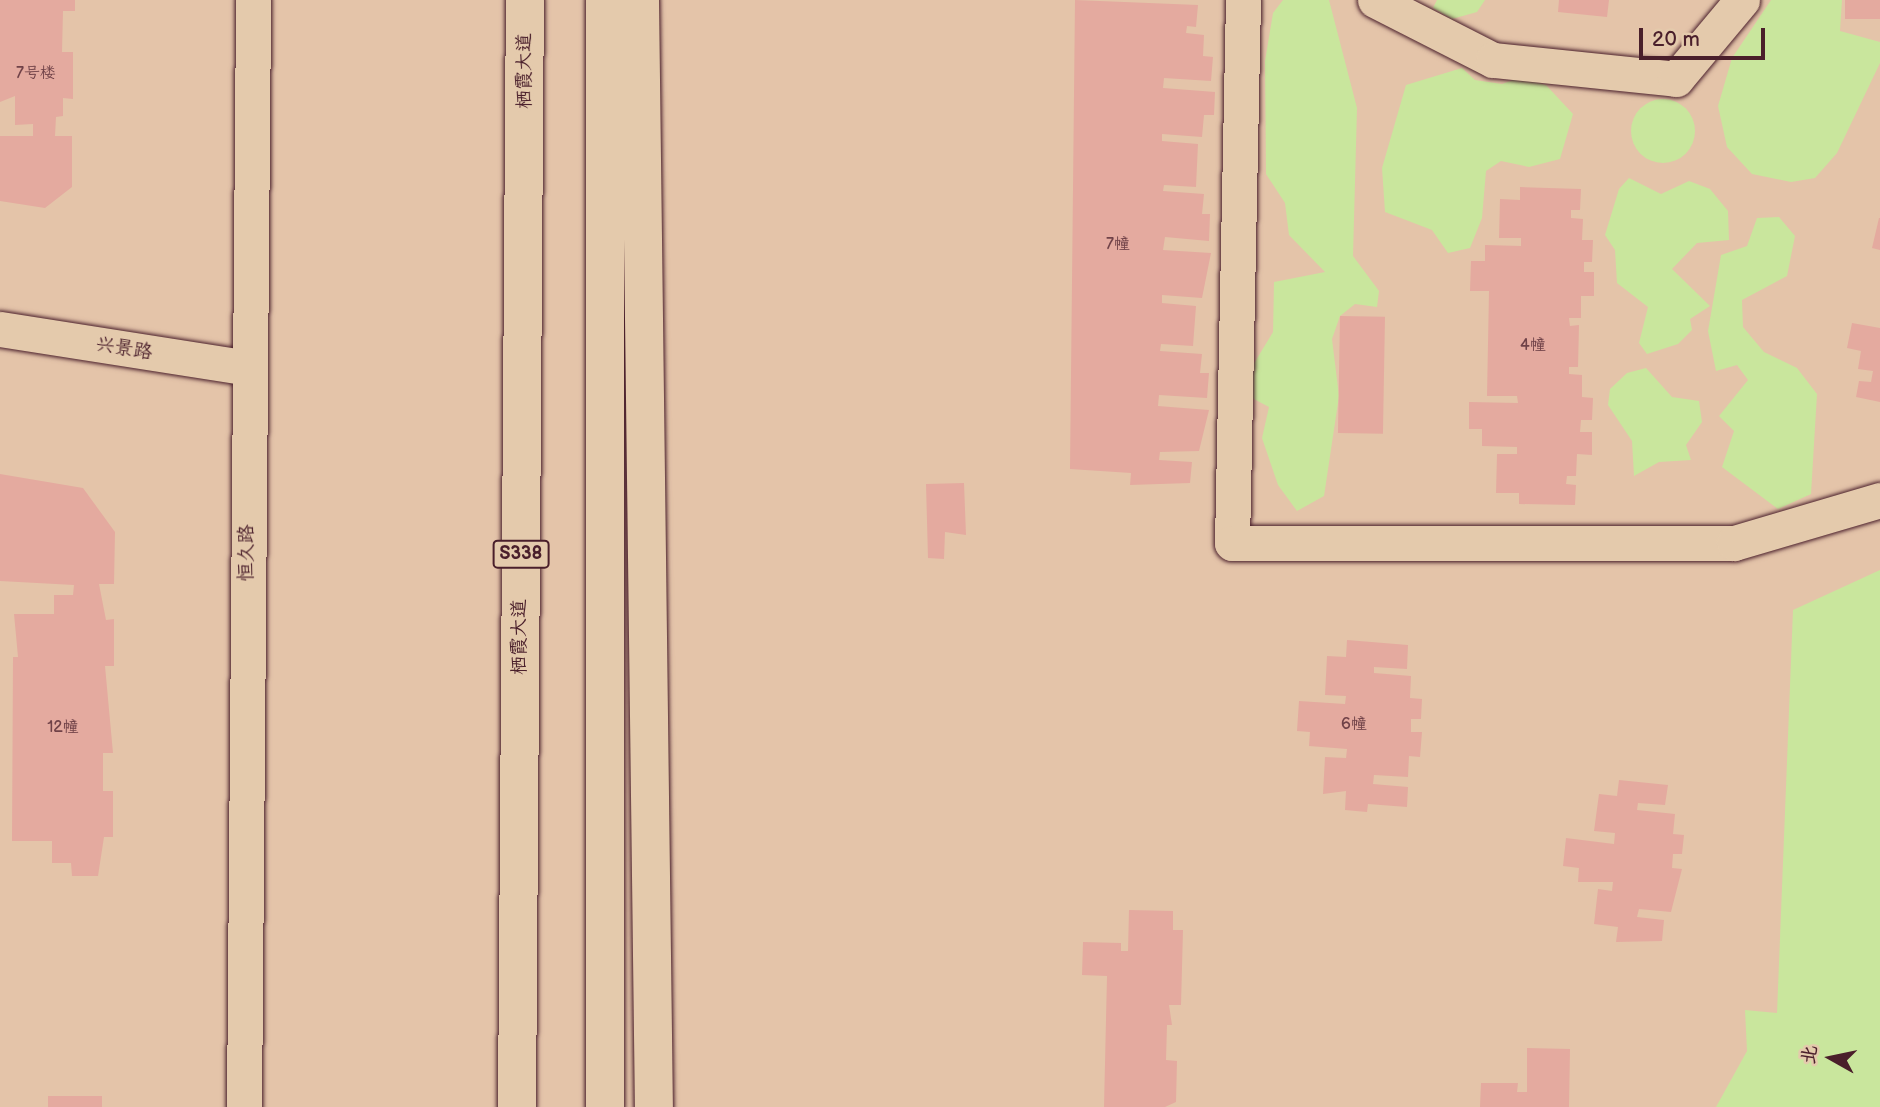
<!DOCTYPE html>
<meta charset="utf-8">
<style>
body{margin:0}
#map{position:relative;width:1880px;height:1107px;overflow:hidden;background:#e4c4a9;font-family:"Balsamiq Sans","LXGW WenKai TC",sans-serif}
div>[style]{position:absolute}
.green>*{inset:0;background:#c9e69d}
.round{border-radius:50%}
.building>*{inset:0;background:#e4aa9f;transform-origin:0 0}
.roads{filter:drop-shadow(0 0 2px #4a1f2b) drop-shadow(0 0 2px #4a1f2b)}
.minor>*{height:35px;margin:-17.5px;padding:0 17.5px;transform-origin:17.5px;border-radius:17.5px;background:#e4caac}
.tertiary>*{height:38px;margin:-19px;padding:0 19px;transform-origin:19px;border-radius:19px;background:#e4caac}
.primary>*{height:38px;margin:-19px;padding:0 19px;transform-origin:19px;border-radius:19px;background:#e4caac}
span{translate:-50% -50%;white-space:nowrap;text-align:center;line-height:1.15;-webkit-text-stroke:5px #e4caac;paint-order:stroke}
.number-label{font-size:16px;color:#704248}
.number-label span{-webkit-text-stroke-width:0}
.shield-label span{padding:2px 5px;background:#e4caac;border:2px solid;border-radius:5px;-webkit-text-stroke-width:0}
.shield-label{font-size:18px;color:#4a1f2b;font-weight:700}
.street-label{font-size:19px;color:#4a1f2b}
.north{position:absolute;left:1796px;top:1023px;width:70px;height:70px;-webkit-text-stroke:5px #e4caac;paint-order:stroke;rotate:279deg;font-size:19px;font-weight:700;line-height:28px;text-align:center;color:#4a1f2b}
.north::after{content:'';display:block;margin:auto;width:24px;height:32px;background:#4a1f2b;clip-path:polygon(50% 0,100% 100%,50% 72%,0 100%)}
.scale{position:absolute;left:1639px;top:28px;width:126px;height:32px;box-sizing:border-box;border:4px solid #4a1f2b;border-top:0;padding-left:9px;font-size:21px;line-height:24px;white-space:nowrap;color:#4a1f2b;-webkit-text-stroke:5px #e4caac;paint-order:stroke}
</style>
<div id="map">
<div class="green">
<i style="clip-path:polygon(1283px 0,1329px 0,1357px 108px,1353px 256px,1379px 291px,1377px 307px,1355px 304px,1340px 316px,1332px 339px,1339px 396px,1324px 496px,1297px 511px,1278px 485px,1262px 438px,1269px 407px,1252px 398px,1250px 370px,1273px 332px,1274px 282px,1325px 272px,1289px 235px,1285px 203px,1266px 174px,1265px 61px,1273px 13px)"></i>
<i style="clip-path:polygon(1437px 0,1485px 0,1477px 12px,1452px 19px,1433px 8px)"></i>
<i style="clip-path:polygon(1771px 0,1842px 0,1840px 31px,1880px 42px,1880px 63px,1837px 153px,1815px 178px,1791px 182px,1752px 174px,1727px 147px,1718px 106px,1732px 58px)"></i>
<i style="clip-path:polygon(1462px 68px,1475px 80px,1502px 84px,1521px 77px,1546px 85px,1573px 114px,1560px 159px,1529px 167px,1501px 161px,1486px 171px,1482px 218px,1470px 248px,1448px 253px,1432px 230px,1385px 212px,1382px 168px,1406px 85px)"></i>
<i class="round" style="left:1631px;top:99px;width:64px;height:64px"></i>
<i style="clip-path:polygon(1629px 178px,1661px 194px,1689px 181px,1710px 189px,1728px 211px,1729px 240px,1697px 243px,1672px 269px,1710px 306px,1690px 319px,1692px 330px,1678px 344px,1647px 354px,1639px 343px,1648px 307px,1617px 283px,1615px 250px,1605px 235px,1619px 189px)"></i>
<i style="clip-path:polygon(1779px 217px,1795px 236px,1787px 276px,1742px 300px,1743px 327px,1764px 352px,1797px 368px,1817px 394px,1811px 494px,1778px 509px,1722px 467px,1734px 431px,1719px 416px,1748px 380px,1737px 365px,1716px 371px,1708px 331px,1721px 255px,1747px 246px,1757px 218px)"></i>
<i style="clip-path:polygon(1646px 368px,1672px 397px,1699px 401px,1702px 422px,1686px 445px,1691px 460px,1659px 462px,1634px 476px,1632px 441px,1608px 405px,1610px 389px,1627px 373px)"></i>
<i style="clip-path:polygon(1880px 570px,1880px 1107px,1716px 1107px,1747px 1051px,1745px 1010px,1777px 1013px,1793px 610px)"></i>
</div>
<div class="building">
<i style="clip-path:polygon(0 0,75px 0,75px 11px,63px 11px,62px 52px,73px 52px,73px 99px,63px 98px,63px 116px,56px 117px,55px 136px,72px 136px,72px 187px,45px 208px,0 201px,0 136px,33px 136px,33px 124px,15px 125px,15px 96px,0 102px)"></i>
<i style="clip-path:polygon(1075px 0,1198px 5px,1196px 27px,1187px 26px,1186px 33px,1204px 35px,1203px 56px,1213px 57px,1211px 81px,1164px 78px,1163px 88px,1215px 92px,1214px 115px,1204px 115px,1202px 137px,1162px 134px,1162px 141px,1198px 144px,1196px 187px,1164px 185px,1163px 191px,1204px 194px,1202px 214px,1210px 214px,1209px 241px,1165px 237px,1163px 250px,1211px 253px,1202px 298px,1162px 295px,1162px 303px,1196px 306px,1193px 346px,1161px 344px,1160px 351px,1202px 354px,1200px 373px,1209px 373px,1207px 398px,1159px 395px,1158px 406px,1209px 410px,1199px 451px,1160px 452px,1159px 460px,1192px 462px,1190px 483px,1130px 485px,1131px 473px,1070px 469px)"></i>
<i style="clip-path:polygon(1559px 0,1609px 0,1607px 17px,1558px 12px)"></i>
<i style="left:1845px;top:0;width:35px;height:19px"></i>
<i style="clip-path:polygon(1520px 187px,1581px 189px,1580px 210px,1571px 210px,1571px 218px,1583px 219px,1582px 240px,1593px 240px,1592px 262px,1584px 262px,1584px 272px,1594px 272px,1594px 296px,1581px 296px,1581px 318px,1569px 318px,1570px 326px,1579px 325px,1578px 367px,1569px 367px,1569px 374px,1582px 375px,1582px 397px,1593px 398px,1592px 420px,1581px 420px,1580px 432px,1592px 432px,1592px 455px,1577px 454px,1576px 476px,1567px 476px,1566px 484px,1576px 485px,1575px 505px,1519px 504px,1519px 493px,1496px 493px,1497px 454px,1517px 454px,1517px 447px,1482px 446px,1482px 429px,1469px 429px,1469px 402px,1518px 403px,1517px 396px,1487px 396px,1489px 291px,1470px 291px,1471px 261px,1485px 261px,1485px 245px,1521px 246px,1521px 238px,1499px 238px,1500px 199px,1520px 200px)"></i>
<i style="clip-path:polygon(1879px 218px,1880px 218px,1880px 250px,1872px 248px)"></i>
<i style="left:1340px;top:316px;width:45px;height:117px;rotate:1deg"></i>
<i style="clip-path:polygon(1852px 323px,1880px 328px,1880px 402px,1856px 397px,1859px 381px,1871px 382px,1873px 371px,1858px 369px,1861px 351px,1847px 348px)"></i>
<i style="clip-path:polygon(0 474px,83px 488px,115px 532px,114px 584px,99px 584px,106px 620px,114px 619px,114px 666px,105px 666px,113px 753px,103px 753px,103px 791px,113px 791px,113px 837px,104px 837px,98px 876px,72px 876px,71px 863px,52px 863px,52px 841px,12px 841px,13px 657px,18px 657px,14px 614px,54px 614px,54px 595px,73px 595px,74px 585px,0 581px)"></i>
<i style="clip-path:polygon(964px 483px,966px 535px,945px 532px,944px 559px,928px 558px,926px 484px)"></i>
<i style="clip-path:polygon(1347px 640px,1408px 645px,1407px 669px,1374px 667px,1374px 673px,1411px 676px,1410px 698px,1422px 699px,1421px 719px,1411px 719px,1411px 732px,1422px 732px,1420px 757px,1409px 756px,1408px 777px,1374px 775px,1373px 784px,1408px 787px,1407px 807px,1368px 804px,1367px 812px,1345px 810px,1346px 791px,1323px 794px,1325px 757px,1346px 758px,1347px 749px,1309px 746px,1310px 732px,1297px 731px,1299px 701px,1345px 704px,1346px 696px,1325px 695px,1327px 656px,1346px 657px)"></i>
<i style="clip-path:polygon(1619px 780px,1668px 785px,1665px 805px,1638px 803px,1637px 810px,1675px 814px,1673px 834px,1684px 835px,1682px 854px,1673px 854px,1672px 868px,1682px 869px,1671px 912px,1639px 909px,1637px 917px,1664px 920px,1662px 941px,1616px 942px,1618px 927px,1594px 924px,1598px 889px,1612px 891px,1613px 882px,1578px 882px,1579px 868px,1563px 866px,1566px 838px,1614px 844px,1615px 833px,1594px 831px,1599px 794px,1617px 796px)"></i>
<i style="clip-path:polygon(1129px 910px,1173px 911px,1173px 930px,1183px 930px,1181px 1005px,1169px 1005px,1172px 1025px,1167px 1025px,1166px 1060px,1177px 1061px,1176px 1102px,1165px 1107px,1104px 1107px,1107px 976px,1082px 975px,1083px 942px,1121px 943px,1121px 951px,1128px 951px)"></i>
<i style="clip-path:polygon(1527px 1048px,1570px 1049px,1569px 1107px,1480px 1107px,1481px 1083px,1518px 1083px,1517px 1092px,1527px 1092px)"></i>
<i style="left:48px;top:1096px;width:54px;height:11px"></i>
</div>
<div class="roads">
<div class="minor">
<i style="left:1243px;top:0;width:543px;rotate:91.16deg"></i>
<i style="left:1232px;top:543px;width:502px"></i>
<i style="left:1734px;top:543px;width:152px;rotate:-16.4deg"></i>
<i style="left:1375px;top:0;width:132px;rotate:27deg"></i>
<i style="left:1493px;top:60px;width:184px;rotate:5.9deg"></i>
<i style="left:1676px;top:79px;width:103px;rotate:-50.1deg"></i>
<i style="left:0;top:329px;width:251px;rotate:8.9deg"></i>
<i style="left:244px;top:1107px;width:1107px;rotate:-89.53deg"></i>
</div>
<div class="tertiary">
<i style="left:640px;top:0;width:1107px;rotate:89.28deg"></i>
</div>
<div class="primary">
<i style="left:517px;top:1107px;width:1107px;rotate:-89.59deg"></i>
<i style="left:605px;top:1107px;width:1107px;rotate:-90deg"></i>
</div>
</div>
<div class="number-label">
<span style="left:36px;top:74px">7号楼</span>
<span style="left:1118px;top:245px">7幢</span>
<span style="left:1533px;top:346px">4幢</span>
<span style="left:1354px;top:725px">6幢</span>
<span style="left:63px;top:728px">12幢</span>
</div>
<div class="shield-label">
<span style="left:521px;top:554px">S338</span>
</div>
<div class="street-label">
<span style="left:525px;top:71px;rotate:-90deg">栖霞大道</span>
<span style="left:124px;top:349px;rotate:9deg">兴景路</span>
<span style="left:247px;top:553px;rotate:-90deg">恒久路</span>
<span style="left:520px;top:637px;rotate:-90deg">栖霞大道</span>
</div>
<div class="north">北</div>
<div class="scale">20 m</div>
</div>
